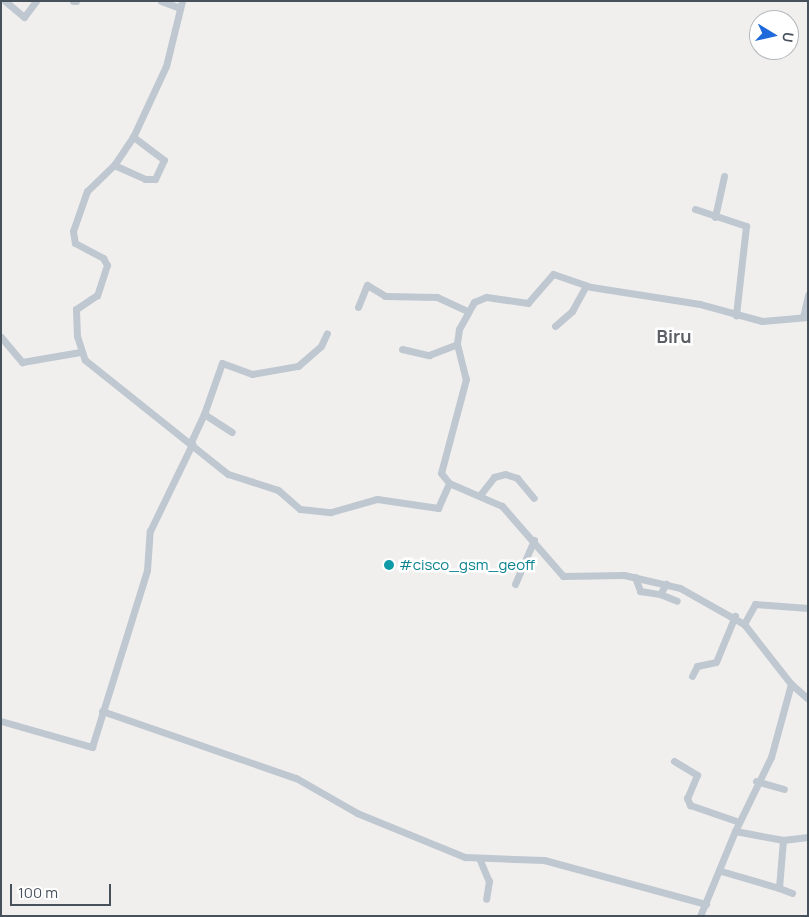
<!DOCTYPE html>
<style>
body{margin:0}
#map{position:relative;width:809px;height:917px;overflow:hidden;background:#f1efee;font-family:Manrope,sans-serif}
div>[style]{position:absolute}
.street>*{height:7px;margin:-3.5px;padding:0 3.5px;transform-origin:3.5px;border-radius:3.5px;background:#bfc8d0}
.dots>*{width:14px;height:14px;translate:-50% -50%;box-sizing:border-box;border:2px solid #fff;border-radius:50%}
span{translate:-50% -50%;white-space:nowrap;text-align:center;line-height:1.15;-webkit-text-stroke:5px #fff;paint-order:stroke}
.culture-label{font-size:15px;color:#0d838f}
.left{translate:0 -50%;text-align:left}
.quarter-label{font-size:18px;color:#5b5e63;font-weight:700}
.frame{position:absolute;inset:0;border:2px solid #47515b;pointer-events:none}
.north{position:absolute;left:749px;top:10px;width:50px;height:50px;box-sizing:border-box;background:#fff;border:1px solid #b5b9bd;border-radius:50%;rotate:99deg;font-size:14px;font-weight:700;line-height:20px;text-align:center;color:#47515b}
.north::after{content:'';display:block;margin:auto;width:18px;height:22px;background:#1e69db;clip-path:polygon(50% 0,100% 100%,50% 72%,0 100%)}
.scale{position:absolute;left:10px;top:884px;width:101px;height:22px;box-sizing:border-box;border:2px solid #47515b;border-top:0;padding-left:6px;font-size:15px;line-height:18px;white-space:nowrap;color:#47515b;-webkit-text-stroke:4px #fff;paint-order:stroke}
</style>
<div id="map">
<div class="street">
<i style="left:5px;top:1px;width:25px;rotate:40deg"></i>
<i style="left:24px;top:17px;width:20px;rotate:-53deg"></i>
<i style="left:73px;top:1px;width:3px"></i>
<i style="left:161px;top:1px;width:20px;rotate:20deg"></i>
<i style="left:182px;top:1px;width:67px;rotate:103.8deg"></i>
<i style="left:166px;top:66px;width:78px;rotate:114.9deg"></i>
<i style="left:133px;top:137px;width:34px;rotate:124deg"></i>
<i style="left:114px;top:165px;width:37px;rotate:136deg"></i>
<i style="left:87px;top:191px;width:42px;rotate:109.3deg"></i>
<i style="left:73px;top:231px;width:12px;rotate:81deg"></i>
<i style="left:75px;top:243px;width:32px;rotate:28deg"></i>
<i style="left:103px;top:258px;width:8px;rotate:60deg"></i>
<i style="left:107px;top:265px;width:32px;rotate:108deg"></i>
<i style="left:97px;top:295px;width:25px;rotate:146deg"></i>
<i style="left:76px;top:309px;width:27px;rotate:88deg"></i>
<i style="left:77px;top:336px;width:25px;rotate:72deg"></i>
<i style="left:85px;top:360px;width:183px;rotate:38.6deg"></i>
<i style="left:228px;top:474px;width:52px;rotate:17.7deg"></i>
<i style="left:278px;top:490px;width:29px;rotate:41deg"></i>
<i style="left:300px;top:509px;width:31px;rotate:6deg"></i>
<i style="left:331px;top:512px;width:48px;rotate:-15.8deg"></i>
<i style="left:377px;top:499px;width:62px;rotate:8.4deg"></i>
<i style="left:438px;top:508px;width:27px;rotate:-66deg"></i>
<i style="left:114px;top:165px;width:34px;rotate:24deg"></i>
<i style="left:145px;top:179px;width:10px"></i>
<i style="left:155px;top:179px;width:21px;rotate:-65deg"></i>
<i style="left:164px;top:160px;width:39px;rotate:-143deg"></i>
<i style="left:695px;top:209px;width:54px;rotate:18.4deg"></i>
<i style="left:746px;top:226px;width:90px;rotate:96.4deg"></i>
<i style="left:715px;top:217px;width:42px;rotate:-77.6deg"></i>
<i style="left:358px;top:307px;width:24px;rotate:-68deg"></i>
<i style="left:367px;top:285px;width:21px;rotate:31deg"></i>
<i style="left:385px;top:296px;width:52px;rotate:1.1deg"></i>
<i style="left:437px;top:297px;width:33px;rotate:25deg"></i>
<i style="left:803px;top:317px;width:23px;rotate:-77deg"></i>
<i style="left:808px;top:317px;width:46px;rotate:175deg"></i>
<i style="left:762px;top:321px;width:64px;rotate:-164.7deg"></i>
<i style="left:700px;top:304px;width:110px;rotate:-171.1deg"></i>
<i style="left:591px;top:287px;width:40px;rotate:-161.1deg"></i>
<i style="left:553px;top:274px;width:38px;rotate:131deg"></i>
<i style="left:528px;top:303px;width:42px;rotate:-171.9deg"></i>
<i style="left:486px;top:297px;width:13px;rotate:157deg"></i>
<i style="left:474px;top:302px;width:31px;rotate:119deg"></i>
<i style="left:459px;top:329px;width:15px;rotate:98deg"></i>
<i style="left:457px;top:344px;width:36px;rotate:76deg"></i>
<i style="left:466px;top:379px;width:97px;rotate:104.9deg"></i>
<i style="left:441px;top:473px;width:13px;rotate:51deg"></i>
<i style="left:449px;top:483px;width:58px;rotate:23.5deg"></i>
<i style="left:502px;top:506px;width:93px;rotate:48.9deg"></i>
<i style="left:563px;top:576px;width:61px;rotate:-0.9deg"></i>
<i style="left:624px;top:575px;width:57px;rotate:13.1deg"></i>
<i style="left:680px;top:588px;width:73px;rotate:29.4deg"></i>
<i style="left:744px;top:624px;width:76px;rotate:51.9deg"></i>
<i style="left:791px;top:684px;width:76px;rotate:105.3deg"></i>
<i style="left:771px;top:757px;width:82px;rotate:115.9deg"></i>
<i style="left:735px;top:831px;width:49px;rotate:10.6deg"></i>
<i style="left:783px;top:840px;width:25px;rotate:-7deg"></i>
<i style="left:555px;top:326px;width:23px;rotate:-41deg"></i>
<i style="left:572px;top:311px;width:29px;rotate:-61deg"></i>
<i style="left:1px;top:337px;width:33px;rotate:50deg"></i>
<i style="left:22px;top:362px;width:59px;rotate:-9.8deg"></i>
<i style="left:402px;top:349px;width:28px;rotate:13deg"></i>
<i style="left:429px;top:355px;width:30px;rotate:-21deg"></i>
<i style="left:204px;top:414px;width:54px;rotate:-70.6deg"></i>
<i style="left:222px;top:363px;width:32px;rotate:20deg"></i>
<i style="left:252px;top:374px;width:47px;rotate:-9.9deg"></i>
<i style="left:298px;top:366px;width:30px;rotate:-41deg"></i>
<i style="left:321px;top:346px;width:14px;rotate:-65deg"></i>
<i style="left:190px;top:444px;width:33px;rotate:-65deg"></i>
<i style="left:204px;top:414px;width:33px;rotate:33deg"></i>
<i style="left:480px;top:495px;width:23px;rotate:-52deg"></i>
<i style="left:494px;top:477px;width:11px;rotate:-15deg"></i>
<i style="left:505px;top:474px;width:13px;rotate:18deg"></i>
<i style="left:517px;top:478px;width:26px;rotate:50deg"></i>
<i style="left:635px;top:577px;width:15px;rotate:70deg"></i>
<i style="left:640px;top:591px;width:20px;rotate:9deg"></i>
<i style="left:660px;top:594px;width:12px;rotate:-59deg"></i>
<i style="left:515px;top:584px;width:48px;rotate:-66.6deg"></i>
<i style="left:660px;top:594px;width:18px;rotate:22deg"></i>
<i style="left:744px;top:624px;width:23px;rotate:-61deg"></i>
<i style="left:755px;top:604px;width:53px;rotate:4.3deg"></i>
<i style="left:692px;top:676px;width:11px;rotate:-63deg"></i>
<i style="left:697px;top:666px;width:19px;rotate:-12deg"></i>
<i style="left:716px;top:662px;width:50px;rotate:-67.6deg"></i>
<i style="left:791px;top:684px;width:23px;rotate:41deg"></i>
<i style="left:102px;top:711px;width:205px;rotate:19.1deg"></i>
<i style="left:296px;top:778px;width:70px;rotate:29.8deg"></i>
<i style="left:357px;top:813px;width:117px;rotate:22.2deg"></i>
<i style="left:465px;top:857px;width:79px;rotate:2.2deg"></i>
<i style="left:544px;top:860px;width:168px;rotate:15.2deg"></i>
<i style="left:1px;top:721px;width:95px;rotate:15.9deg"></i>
<i style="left:92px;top:747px;width:185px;rotate:-72.7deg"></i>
<i style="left:147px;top:570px;width:39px;rotate:-86deg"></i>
<i style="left:150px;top:531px;width:97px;rotate:-64.2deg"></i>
<i style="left:674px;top:761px;width:27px;rotate:31deg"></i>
<i style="left:697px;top:775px;width:25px;rotate:113deg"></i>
<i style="left:687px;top:798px;width:8px;rotate:67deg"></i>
<i style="left:690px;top:805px;width:52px;rotate:19.1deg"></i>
<i style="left:756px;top:781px;width:29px;rotate:16deg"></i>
<i style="left:783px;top:840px;width:48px;rotate:94.8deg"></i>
<i style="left:779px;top:888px;width:14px;rotate:21deg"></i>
<i style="left:479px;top:858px;width:25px;rotate:67deg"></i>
<i style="left:489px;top:881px;width:18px;rotate:99deg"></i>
<i style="left:721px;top:871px;width:60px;rotate:16.3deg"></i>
<i style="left:700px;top:916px;width:92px;rotate:-67.6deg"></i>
</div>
<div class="dots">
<i style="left:389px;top:565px;background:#0f9aa8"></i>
</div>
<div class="culture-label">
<span class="left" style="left:399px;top:565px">#cisco_gsm_geoff</span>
</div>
<div class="quarter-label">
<span style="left:674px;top:336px">Biru</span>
</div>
<div class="frame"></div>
<div class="north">U</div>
<div class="scale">100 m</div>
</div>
